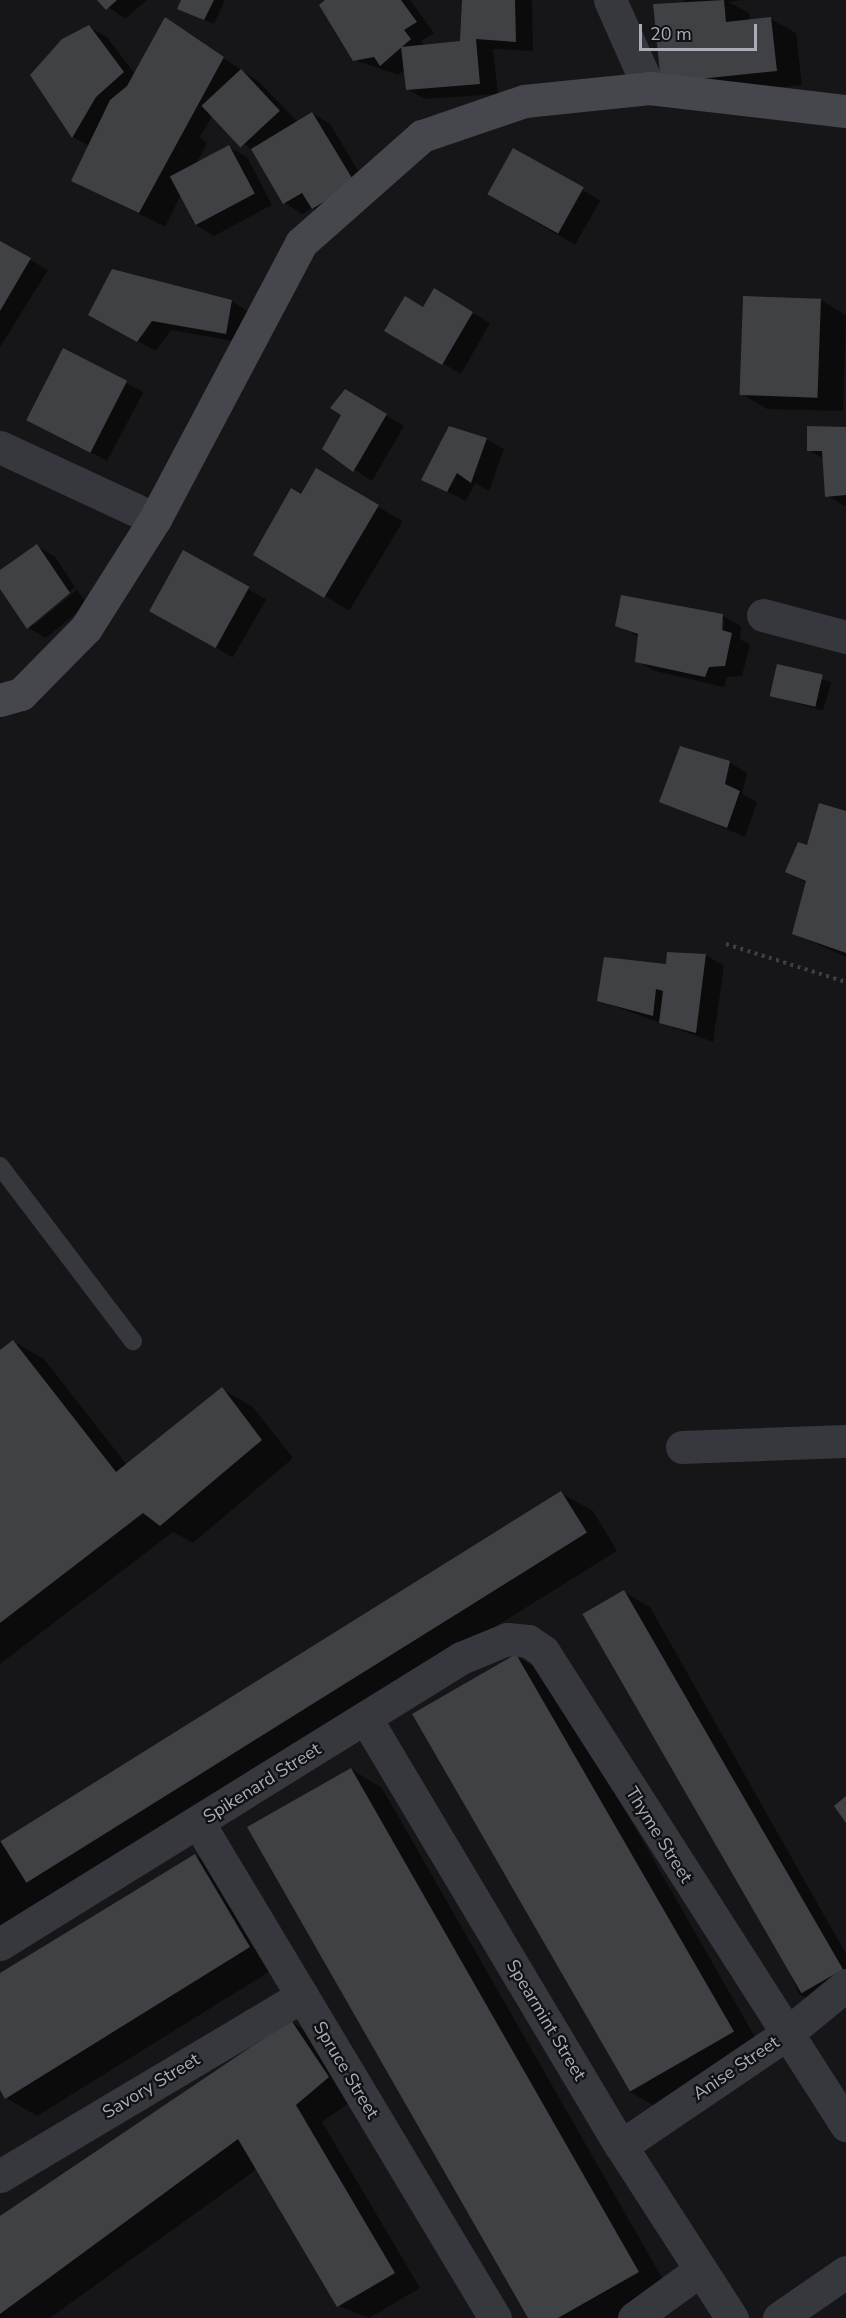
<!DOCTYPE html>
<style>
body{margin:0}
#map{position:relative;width:846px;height:2318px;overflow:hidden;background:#161618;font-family:"Nunito Sans",sans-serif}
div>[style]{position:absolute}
.shadow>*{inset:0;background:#0007;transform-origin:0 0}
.building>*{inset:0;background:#404145;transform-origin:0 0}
.path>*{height:4px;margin-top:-2px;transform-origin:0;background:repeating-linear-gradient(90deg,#3d3f44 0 3px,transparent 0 7.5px)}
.lane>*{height:18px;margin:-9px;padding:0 9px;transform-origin:9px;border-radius:9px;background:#37383d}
.street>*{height:33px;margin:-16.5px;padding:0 16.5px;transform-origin:16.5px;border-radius:16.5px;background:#37383d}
.secondary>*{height:33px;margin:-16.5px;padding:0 16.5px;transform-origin:16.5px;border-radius:16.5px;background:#45474d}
span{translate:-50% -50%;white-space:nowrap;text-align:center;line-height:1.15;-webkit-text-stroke:4.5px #111113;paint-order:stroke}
.street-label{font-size:18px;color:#a8adb8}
.scale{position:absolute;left:639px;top:24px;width:118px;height:27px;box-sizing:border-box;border:3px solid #a8adb8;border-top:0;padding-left:8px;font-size:18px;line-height:21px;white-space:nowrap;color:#a8adb8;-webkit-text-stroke:4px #111113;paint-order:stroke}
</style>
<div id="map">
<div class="shadow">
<i style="clip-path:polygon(99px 0,147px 0,125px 19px)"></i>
<i style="clip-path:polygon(182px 0,225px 0,214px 24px,179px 9px)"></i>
<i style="clip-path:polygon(327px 0,410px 0,434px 33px,421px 41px,425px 46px,461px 42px,463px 0,532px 0,533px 51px,493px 49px,498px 94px,425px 99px,407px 89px,405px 70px,398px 75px,354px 60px)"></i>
<i style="clip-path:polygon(684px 0,743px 0,729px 2px,749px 13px,750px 21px,771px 19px,796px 33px,802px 85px,688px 97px)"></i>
<i style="clip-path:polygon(89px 27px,107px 37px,135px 74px,183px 30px,259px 82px,298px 122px,312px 113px,330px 124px,372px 194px,331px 219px,312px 208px,302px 214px,285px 203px,255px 153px,213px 115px,200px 137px,207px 143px,196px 164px,229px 147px,247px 157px,272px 205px,214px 236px,196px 225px,181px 195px,165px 227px,73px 180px,89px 146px,73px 137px,32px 75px)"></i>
<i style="left:513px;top:150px;width:101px;height:51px;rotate:30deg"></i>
<i style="clip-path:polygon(0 243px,48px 270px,0 347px)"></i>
<i style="clip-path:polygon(434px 290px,490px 323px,461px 374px,386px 330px,424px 309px)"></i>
<i style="clip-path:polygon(821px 300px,846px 315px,843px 411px,767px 409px,742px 394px)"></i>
<i style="clip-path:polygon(232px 301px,249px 312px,244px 343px,171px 330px,156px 351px,108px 325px)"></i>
<i style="left:64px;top:350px;width:90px;height:78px;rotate:28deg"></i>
<i style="clip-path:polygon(345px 391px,404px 426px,372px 481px,324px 449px,343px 415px)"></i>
<i style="clip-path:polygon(846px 429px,846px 506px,845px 506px,827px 496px,824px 459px,808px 450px)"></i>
<i style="clip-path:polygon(486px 439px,504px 449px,489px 491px,475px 483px,466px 501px,423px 479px)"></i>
<i style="left:317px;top:470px;width:100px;height:104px;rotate:31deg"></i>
<i style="clip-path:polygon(evenodd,37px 546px,55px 557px,87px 604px,46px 638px,28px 628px,0 587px,0 572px,37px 546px,75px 587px,77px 590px,33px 626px,33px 622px,75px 587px)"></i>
<i style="left:184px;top:552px;width:95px;height:67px;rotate:30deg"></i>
<i style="clip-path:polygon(evenodd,723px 616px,741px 626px,740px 639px,750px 645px,742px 676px,727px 677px,724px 687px,655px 671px,637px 661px,639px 637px,617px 625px,723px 616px,721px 620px,724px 620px,723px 637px,720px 637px,721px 620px)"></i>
<i style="left:778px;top:666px;width:56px;height:30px;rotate:17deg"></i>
<i style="clip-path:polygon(729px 762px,747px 773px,742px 794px,757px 802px,745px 837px,661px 801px)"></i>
<i style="clip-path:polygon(846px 813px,846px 957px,793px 933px,807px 883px,787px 872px)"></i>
<i style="clip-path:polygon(706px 955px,724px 966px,713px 1042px,598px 1000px,667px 966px)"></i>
<i style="clip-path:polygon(13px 1341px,44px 1359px,127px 1465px,222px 1389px,253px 1407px,293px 1458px,193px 1543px,173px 1532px,0 1664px,0 1351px)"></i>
<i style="clip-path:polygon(561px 1493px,593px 1511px,617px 1551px,0 1935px,0 1842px)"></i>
<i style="clip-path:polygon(624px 1592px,650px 1607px,846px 1954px,846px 1996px,825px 2009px,799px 1994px)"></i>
<i style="clip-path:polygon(516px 1656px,547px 1674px,763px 2051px,661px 2110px,630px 2092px)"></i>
<i style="clip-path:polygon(351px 1769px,382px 1788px,669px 2290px,620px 2318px,530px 2318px)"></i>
<i style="clip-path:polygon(195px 1855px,226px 1874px,280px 1965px,37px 2116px,6px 2098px,0 2087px,0 1975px)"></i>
<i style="clip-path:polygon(291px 2022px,322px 2040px,359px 2096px,322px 2122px,420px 2288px,369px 2318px,339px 2306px,257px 2169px,50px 2318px,0 2318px,0 2217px)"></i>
</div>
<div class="building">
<i style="clip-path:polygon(97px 0,117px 0,106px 10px)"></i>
<i style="clip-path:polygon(181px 0,214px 0,204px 20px,177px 9px)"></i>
<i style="clip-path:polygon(325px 0,401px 0,417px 22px,404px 30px,411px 39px,380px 66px,374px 57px,353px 61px,319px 5px)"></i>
<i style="clip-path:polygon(462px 0,515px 0,516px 42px,476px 39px,480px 84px,406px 90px,401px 47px,460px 41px)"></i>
<i style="clip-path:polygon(724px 0,726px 22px,771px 17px,777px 71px,661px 83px,653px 4px)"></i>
<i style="clip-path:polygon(165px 17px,224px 57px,139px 213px,71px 181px,110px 100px,127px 86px)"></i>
<i style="clip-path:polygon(89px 25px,124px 72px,96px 97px,72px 138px,30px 75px,62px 39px)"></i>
<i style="left:241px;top:69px;width:57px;height:54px;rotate:47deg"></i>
<i style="clip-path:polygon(312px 112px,355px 183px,312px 209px,302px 193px,283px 204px,251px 149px)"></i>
<i style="left:229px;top:145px;width:55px;height:67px;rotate:62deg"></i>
<i style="left:513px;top:148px;width:81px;height:53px;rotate:29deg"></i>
<i style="clip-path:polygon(0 241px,31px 258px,0 311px)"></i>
<i style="clip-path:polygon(112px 269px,232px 300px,226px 334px,152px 321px,137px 342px,88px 315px)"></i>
<i style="clip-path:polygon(434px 288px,473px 312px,442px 365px,384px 331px,405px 296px,423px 307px)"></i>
<i style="left:743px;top:296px;width:78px;height:99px;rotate:2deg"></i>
<i style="left:63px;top:348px;width:72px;height:81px;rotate:27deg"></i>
<i style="clip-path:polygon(345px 389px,387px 414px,353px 472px,322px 449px,341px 415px,330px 408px)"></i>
<i style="clip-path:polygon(449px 426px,487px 438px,471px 483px,457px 473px,447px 492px,421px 480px)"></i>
<i style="clip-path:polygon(807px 426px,846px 427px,846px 495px,825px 497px,822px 451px,807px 451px)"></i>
<i style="clip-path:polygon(316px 468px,379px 505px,324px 598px,253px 555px,291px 488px,301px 494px)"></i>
<i style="clip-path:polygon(37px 544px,70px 593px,27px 629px,0 589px,0 570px)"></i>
<i style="left:183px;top:550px;width:76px;height:70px;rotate:29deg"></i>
<i style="clip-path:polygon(621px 595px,723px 614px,722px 630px,732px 633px,725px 666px,709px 667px,705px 677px,635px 662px,638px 634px,615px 626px)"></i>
<i style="left:777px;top:664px;width:47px;height:33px;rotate:13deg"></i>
<i style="clip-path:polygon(680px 746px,730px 761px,725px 784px,740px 791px,727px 828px,659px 802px)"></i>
<i style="clip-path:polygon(819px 803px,846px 811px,846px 953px,792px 934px,806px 881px,785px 872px,798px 842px,807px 845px)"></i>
<i style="clip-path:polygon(667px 952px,706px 954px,696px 1033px,659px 1023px,663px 991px,656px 989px,653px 1016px,597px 1001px,604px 957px,666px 964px)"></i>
<i style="clip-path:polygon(13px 1340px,116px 1472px,222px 1387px,262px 1440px,160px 1526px,143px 1513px,0 1623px,0 1350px)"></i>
<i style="left:561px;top:1491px;width:49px;height:661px;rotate:58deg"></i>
<i style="left:624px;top:1590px;width:438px;height:48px;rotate:60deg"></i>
<i style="left:516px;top:1654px;width:436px;height:120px;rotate:60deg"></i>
<i style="clip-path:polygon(351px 1768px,639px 2272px,558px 2318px,528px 2318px,247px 1827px)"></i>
<i style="clip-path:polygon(846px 1796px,846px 1823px,834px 1806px)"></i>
<i style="clip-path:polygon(195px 1854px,250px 1947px,5px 2099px,0 2090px,0 1973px)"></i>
<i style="clip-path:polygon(291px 2020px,329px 2077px,296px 2105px,395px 2273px,337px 2307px,238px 2139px,0 2314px,0 2216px)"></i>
</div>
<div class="path">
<i style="left:726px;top:944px;width:126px;rotate:17.6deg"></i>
</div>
<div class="lane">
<i style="left:0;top:1166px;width:220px;rotate:52.8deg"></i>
</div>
<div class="street">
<i style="left:610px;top:0;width:96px;rotate:66.1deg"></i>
<i style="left:0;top:447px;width:171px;rotate:24.9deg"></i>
<i style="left:763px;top:615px;width:86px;rotate:14.8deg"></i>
<i style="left:682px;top:1447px;width:164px;rotate:-2.1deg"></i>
<i style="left:366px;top:1719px;width:497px;rotate:59.2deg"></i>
<i style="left:621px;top:2146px;width:205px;rotate:57.2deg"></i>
<i style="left:198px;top:1822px;width:578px;rotate:59.09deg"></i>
<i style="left:0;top:1944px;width:543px;rotate:-31.82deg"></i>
<i style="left:461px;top:1658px;width:50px;rotate:-22.4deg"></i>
<i style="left:507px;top:1639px;width:21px;rotate:5deg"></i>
<i style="left:528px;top:1641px;width:18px;rotate:34deg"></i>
<i style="left:543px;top:1651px;width:563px;rotate:57.41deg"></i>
<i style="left:621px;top:2146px;width:198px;rotate:-34.1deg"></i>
<i style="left:785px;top:2035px;width:79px;rotate:-39.3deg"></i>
<i style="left:0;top:2176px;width:352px;rotate:-30.8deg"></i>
<i style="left:634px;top:2318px;width:82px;rotate:-36deg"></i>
<i style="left:779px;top:2318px;width:81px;rotate:-34.5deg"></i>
</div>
<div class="secondary">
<i style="left:0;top:700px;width:22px;rotate:-16deg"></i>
<i style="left:21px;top:694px;width:93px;rotate:-45.4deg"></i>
<i style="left:86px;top:628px;width:129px;rotate:-57.7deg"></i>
<i style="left:155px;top:519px;width:312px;rotate:-62.1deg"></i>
<i style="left:301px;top:243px;width:162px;rotate:-41.5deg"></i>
<i style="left:422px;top:136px;width:108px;rotate:-18.9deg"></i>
<i style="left:524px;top:101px;width:126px;rotate:-5.9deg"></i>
<i style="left:649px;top:88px;width:198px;rotate:6.7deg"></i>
</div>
<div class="street-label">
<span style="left:262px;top:1783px;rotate:-32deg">Spikenard Street</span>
<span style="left:659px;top:1835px;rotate:58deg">Thyme Street</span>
<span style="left:546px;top:2020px;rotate:59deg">Spearmint Street</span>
<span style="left:736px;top:2068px;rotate:-34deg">Anise Street</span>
<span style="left:346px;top:2070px;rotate:59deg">Spruce Street</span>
<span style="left:151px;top:2086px;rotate:-31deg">Savory Street</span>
</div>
<div class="scale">20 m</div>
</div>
